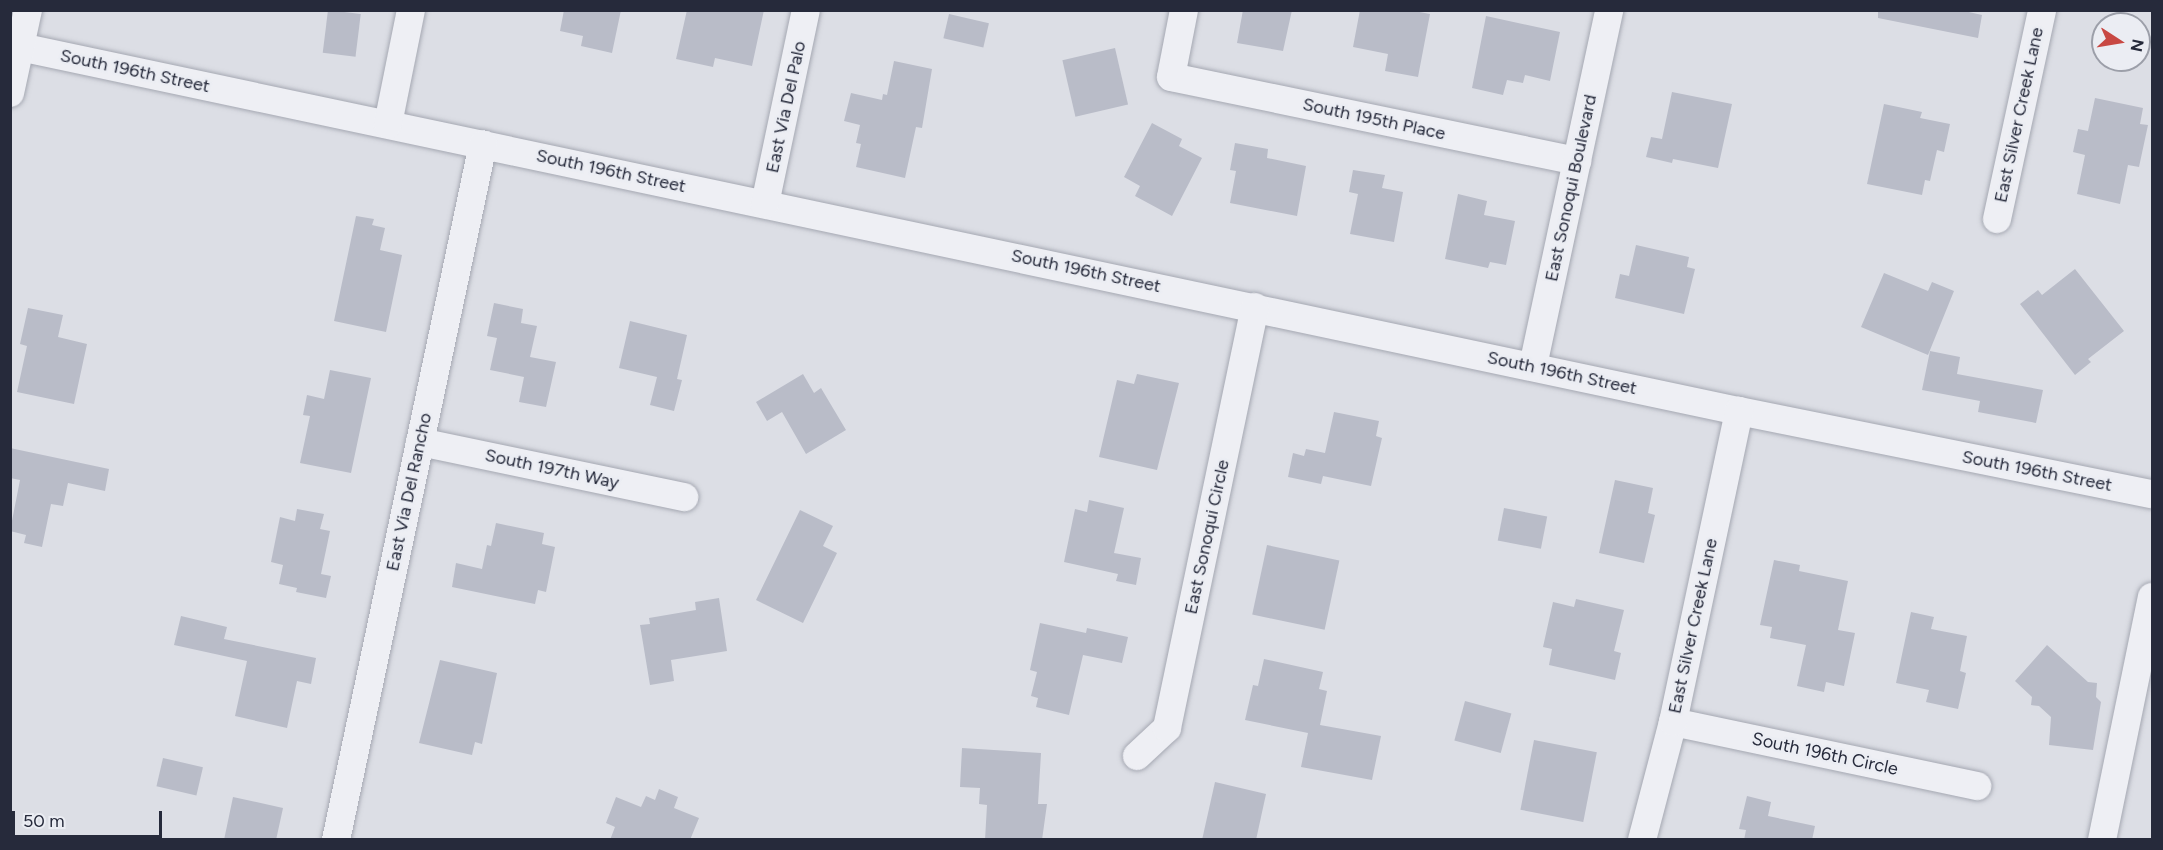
<!DOCTYPE html>
<style>
body{margin:0}
#map{position:relative;width:2163px;height:850px;overflow:hidden;background:#dcdee5;font-family:Figtree,sans-serif}
div>[style]{position:absolute}
.building>*{inset:0;background:#b9bcc8;transform-origin:0 0}
.roads{filter:drop-shadow(0 0 2px #a5a8b2) drop-shadow(0 0 2px #a5a8b2)}
.minor>*{height:28px;margin:-14px;padding:0 14px;transform-origin:14px;border-radius:14px;background:#eeeff4}
span{translate:-50% -50%;white-space:nowrap;text-align:center;line-height:1.15;-webkit-text-stroke:5px #ebedf3;paint-order:stroke}
.street-label{font-size:18px;color:#262a3b}
.frame{position:absolute;inset:0;border:12px solid #262a3b;pointer-events:none}
.north{position:absolute;left:2091px;top:12px;width:60px;height:60px;box-sizing:border-box;background:#ebedf3;border:2px solid #9c9fa9;border-radius:50%;rotate:102deg;font-size:16px;font-weight:700;line-height:24px;text-align:center;color:#262a3b}
.north::after{content:'';display:block;margin:auto;width:21px;height:27px;background:#c84843;clip-path:polygon(50% 0,100% 100%,50% 72%,0 100%)}
.scale{position:absolute;left:12px;top:811px;width:150px;height:27px;box-sizing:border-box;border:3px solid #262a3b;border-top:0;padding-left:8px;font-size:18px;line-height:21px;white-space:nowrap;color:#262a3b;-webkit-text-stroke:4px #ebedf3;paint-order:stroke}
</style>
<div id="map">
<div class="building">
<i style="left:328px;top:10px;width:33px;height:43px;rotate:7deg"></i>
<i style="clip-path:polygon(564px 10px,621px 10px,612px 53px,581px 46px,583px 36px,560px 31px)"></i>
<i style="clip-path:polygon(687px 10px,764px 10px,752px 66px,715px 58px,713px 67px,676px 59px)"></i>
<i style="clip-path:polygon(1243px 10px,1292px 10px,1283px 51px,1237px 43px)"></i>
<i style="clip-path:polygon(1360px 10px,1409px 10px,1430px 14px,1418px 77px,1385px 71px,1388px 54px,1353px 47px)"></i>
<i style="clip-path:polygon(1878px 10px,1960px 10px,1982px 15px,1978px 38px,1878px 18px)"></i>
<i style="left:949px;top:14px;width:41px;height:25px;rotate:13deg"></i>
<i style="clip-path:polygon(1486px 16px,1560px 32px,1550px 81px,1525px 75px,1523px 83px,1507px 80px,1503px 95px,1472px 88px)"></i>
<i style="left:1115px;top:48px;width:58px;height:54px;rotate:77deg"></i>
<i style="clip-path:polygon(894px 61px,932px 69px,922px 128px,916px 127px,905px 178px,856px 167px,861px 144px,856px 143px,860px 125px,844px 121px,851px 93px,882px 100px,883px 94px,887px 95px)"></i>
<i style="clip-path:polygon(1672px 92px,1732px 104px,1718px 168px,1673px 159px,1672px 163px,1646px 157px,1651px 137px,1662px 139px)"></i>
<i style="clip-path:polygon(2095px 98px,2143px 108px,2140px 124px,2148px 125px,2139px 167px,2128px 165px,2120px 204px,2077px 194px,2085px 155px,2073px 152px,2078px 129px,2088px 131px)"></i>
<i style="clip-path:polygon(1884px 104px,1922px 112px,1920px 118px,1950px 124px,1944px 152px,1937px 150px,1930px 181px,1925px 180px,1922px 195px,1867px 184px)"></i>
<i style="clip-path:polygon(1152px 123px,1182px 139px,1179px 146px,1202px 158px,1172px 216px,1135px 196px,1140px 186px,1124px 177px)"></i>
<i style="clip-path:polygon(1235px 143px,1268px 149px,1267px 158px,1306px 166px,1297px 216px,1230px 203px,1236px 171px,1230px 170px)"></i>
<i style="clip-path:polygon(1353px 170px,1385px 175px,1382px 188px,1403px 192px,1394px 242px,1350px 234px,1358px 194px,1349px 192px)"></i>
<i style="clip-path:polygon(1458px 194px,1487px 201px,1484px 215px,1515px 221px,1506px 265px,1490px 262px,1488px 268px,1445px 259px)"></i>
<i style="clip-path:polygon(356px 216px,374px 219px,372px 225px,385px 228px,380px 250px,402px 255px,386px 332px,334px 321px)"></i>
<i style="clip-path:polygon(1636px 245px,1689px 257px,1687px 267px,1695px 269px,1684px 314px,1615px 298px,1620px 274px,1629px 276px)"></i>
<i style="clip-path:polygon(2075px 269px,2124px 331px,2088px 359px,2091px 362px,2075px 375px,2020px 304px,2038px 290px,2042px 295px)"></i>
<i style="clip-path:polygon(1884px 273px,1928px 291px,1932px 282px,1954px 291px,1928px 355px,1861px 327px)"></i>
<i style="clip-path:polygon(494px 303px,523px 309px,521px 323px,537px 326px,530px 357px,556px 362px,546px 407px,519px 402px,524px 377px,490px 370px,497px 338px,487px 336px)"></i>
<i style="clip-path:polygon(28px 308px,63px 315px,58px 337px,87px 344px,74px 404px,17px 392px,27px 346px,20px 344px)"></i>
<i style="clip-path:polygon(630px 321px,687px 335px,677px 379px,682px 380px,674px 411px,650px 405px,657px 377px,619px 368px)"></i>
<i style="clip-path:polygon(1930px 351px,1960px 357px,1957px 374px,2043px 390px,2036px 423px,1978px 412px,1980px 401px,1922px 390px)"></i>
<i style="clip-path:polygon(330px 370px,371px 378px,351px 473px,300px 463px,310px 416px,303px 415px,307px 395px,324px 399px)"></i>
<i style="clip-path:polygon(803px 374px,814px 393px,821px 388px,846px 430px,806px 454px,782px 412px,767px 421px,756px 402px)"></i>
<i style="clip-path:polygon(1137px 374px,1179px 383px,1157px 470px,1099px 457px,1117px 380px,1134px 384px)"></i>
<i style="clip-path:polygon(1334px 412px,1379px 421px,1376px 436px,1382px 438px,1371px 486px,1323px 476px,1321px 484px,1288px 477px,1293px 453px,1304px 456px,1306px 449px,1325px 453px)"></i>
<i style="clip-path:polygon(10px 448px,109px 469px,105px 491px,68px 483px,63px 506px,51px 504px,42px 547px,24px 543px,26px 535px,10px 531px,20px 480px,10px 478px)"></i>
<i style="clip-path:polygon(1615px 480px,1653px 488px,1648px 513px,1655px 515px,1644px 563px,1599px 553px)"></i>
<i style="clip-path:polygon(1089px 500px,1124px 508px,1114px 553px,1141px 558px,1136px 585px,1116px 581px,1118px 574px,1064px 562px,1075px 509px,1087px 512px)"></i>
<i style="left:1504px;top:508px;width:44px;height:33px;rotate:11deg"></i>
<i style="clip-path:polygon(297px 509px,324px 514px,320px 529px,330px 531px,321px 574px,331px 576px,326px 598px,296px 592px,297px 588px,279px 584px,283px 565px,271px 562px,280px 517px,295px 521px)"></i>
<i style="clip-path:polygon(800px 510px,833px 526px,823px 546px,837px 553px,803px 623px,756px 600px)"></i>
<i style="clip-path:polygon(496px 523px,544px 533px,542px 544px,555px 547px,546px 592px,538px 590px,535px 604px,452px 587px,456px 563px,482px 569px,487px 545px,491px 546px)"></i>
<i style="left:1267px;top:545px;width:74px;height:71px;rotate:12deg"></i>
<i style="clip-path:polygon(1774px 560px,1800px 565px,1799px 571px,1848px 581px,1838px 630px,1855px 633px,1844px 686px,1826px 682px,1824px 692px,1797px 686px,1806px 645px,1770px 638px,1772px 627px,1760px 625px)"></i>
<i style="clip-path:polygon(719px 598px,727px 651px,671px 660px,674px 681px,650px 685px,640px 625px,650px 624px,649px 618px,696px 610px,695px 602px)"></i>
<i style="clip-path:polygon(1576px 599px,1624px 610px,1614px 651px,1621px 653px,1615px 680px,1549px 665px,1552px 649px,1543px 647px,1553px 602px,1574px 607px)"></i>
<i style="clip-path:polygon(1911px 612px,1934px 617px,1931px 629px,1967px 636px,1960px 671px,1966px 673px,1958px 709px,1926px 702px,1929px 690px,1896px 683px)"></i>
<i style="clip-path:polygon(181px 616px,227px 627px,224px 639px,316px 658px,311px 684px,297px 681px,287px 728px,235px 716px,247px 661px,174px 645px)"></i>
<i style="clip-path:polygon(1040px 623px,1086px 633px,1087px 628px,1128px 637px,1122px 663px,1083px 655px,1069px 715px,1036px 707px,1038px 698px,1031px 696px,1037px 672px,1030px 670px)"></i>
<i style="clip-path:polygon(2047px 645px,2088px 682px,2097px 683px,2096px 697px,2101px 702px,2093px 750px,2049px 745px,2051px 717px,2039px 706px,2031px 705px,2032px 697px,2015px 681px)"></i>
<i style="clip-path:polygon(1264px 659px,1323px 672px,1319px 689px,1327px 691px,1320px 725px,1381px 736px,1372px 780px,1301px 767px,1308px 733px,1245px 720px,1253px 685px,1258px 686px)"></i>
<i style="clip-path:polygon(440px 660px,497px 673px,482px 744px,475px 742px,472px 755px,419px 743px)"></i>
<i style="left:1465px;top:701px;width:48px;height:41px;rotate:15deg"></i>
<i style="left:1534px;top:740px;width:64px;height:71px;rotate:11deg"></i>
<i style="clip-path:polygon(962px 748px,1041px 753px,1038px 804px,1047px 804px,1042px 840px,985px 840px,987px 805px,979px 804px,980px 788px,960px 787px)"></i>
<i style="left:163px;top:758px;width:41px;height:29px;rotate:13deg"></i>
<i style="clip-path:polygon(1215px 782px,1266px 794px,1256px 840px,1202px 840px)"></i>
<i style="clip-path:polygon(659px 789px,678px 797px,674px 808px,699px 818px,690px 840px,610px 840px,615px 827px,606px 823px,616px 797px,641px 807px,646px 796px,655px 800px)"></i>
<i style="clip-path:polygon(1747px 796px,1771px 802px,1768px 816px,1815px 826px,1812px 840px,1744px 840px,1746px 830px,1739px 829px)"></i>
<i style="clip-path:polygon(233px 797px,283px 808px,276px 840px,224px 840px)"></i>
</div>
<div class="roads">
<div class="minor">
<i style="left:1184px;top:10px;width:68px;rotate:101deg"></i>
<i style="left:1171px;top:77px;width:415px;rotate:11.7deg"></i>
<i style="left:20px;top:47px;width:1757px;rotate:11.96deg"></i>
<i style="left:1739px;top:411px;width:421px;rotate:11.4deg"></i>
<i style="left:10px;top:93px;width:85px;rotate:-77.8deg"></i>
<i style="left:388px;top:124px;width:116px;rotate:-78.6deg"></i>
<i style="left:765px;top:204px;width:198px;rotate:-78.1deg"></i>
<i style="left:1997px;top:219px;width:214px;rotate:-77.8deg"></i>
<i style="left:1533px;top:366px;width:364px;rotate:-77.9deg"></i>
<i style="left:420px;top:442px;width:270px;rotate:11.8deg"></i>
<i style="left:1673px;top:722px;width:311px;rotate:11.9deg"></i>
<i style="left:1137px;top:756px;width:41px;rotate:-43deg"></i>
<i style="left:1167px;top:728px;width:430px;rotate:-78.2deg"></i>
<i style="left:336px;top:840px;width:711px;rotate:-78.07deg"></i>
<i style="left:1642px;top:840px;width:122px;rotate:-75.3deg"></i>
<i style="left:1673px;top:722px;width:318px;rotate:-78deg"></i>
<i style="left:2102px;top:840px;width:248px;rotate:-78.4deg"></i>
</div>
</div>
<div class="street-label">
<span style="left:135px;top:71px;rotate:12deg">South 196th Street</span>
<span style="left:786px;top:107px;rotate:-78deg">East Via Del Palo</span>
<span style="left:2019px;top:115px;rotate:-78deg">East Silver Creek Lane</span>
<span style="left:1374px;top:119px;rotate:12deg">South 195th Place</span>
<span style="left:611px;top:171px;rotate:12deg">South 196th Street</span>
<span style="left:1571px;top:188px;rotate:-78deg">East Sonoqui Boulevard</span>
<span style="left:1086px;top:271px;rotate:12deg">South 196th Street</span>
<span style="left:1562px;top:373px;rotate:12deg">South 196th Street</span>
<span style="left:552px;top:469px;rotate:12deg">South 197th Way</span>
<span style="left:2037px;top:471px;rotate:11deg">South 196th Street</span>
<span style="left:409px;top:492px;rotate:-78deg">East Via Del Rancho</span>
<span style="left:1207px;top:537px;rotate:-78deg">East Sonoqui Circle</span>
<span style="left:1693px;top:626px;rotate:-78deg">East Silver Creek Lane</span>
<span style="left:1825px;top:754px;rotate:12deg">South 196th Circle</span>
</div>
<div class="frame"></div>
<div class="north">N</div>
<div class="scale">50 m</div>
</div>
